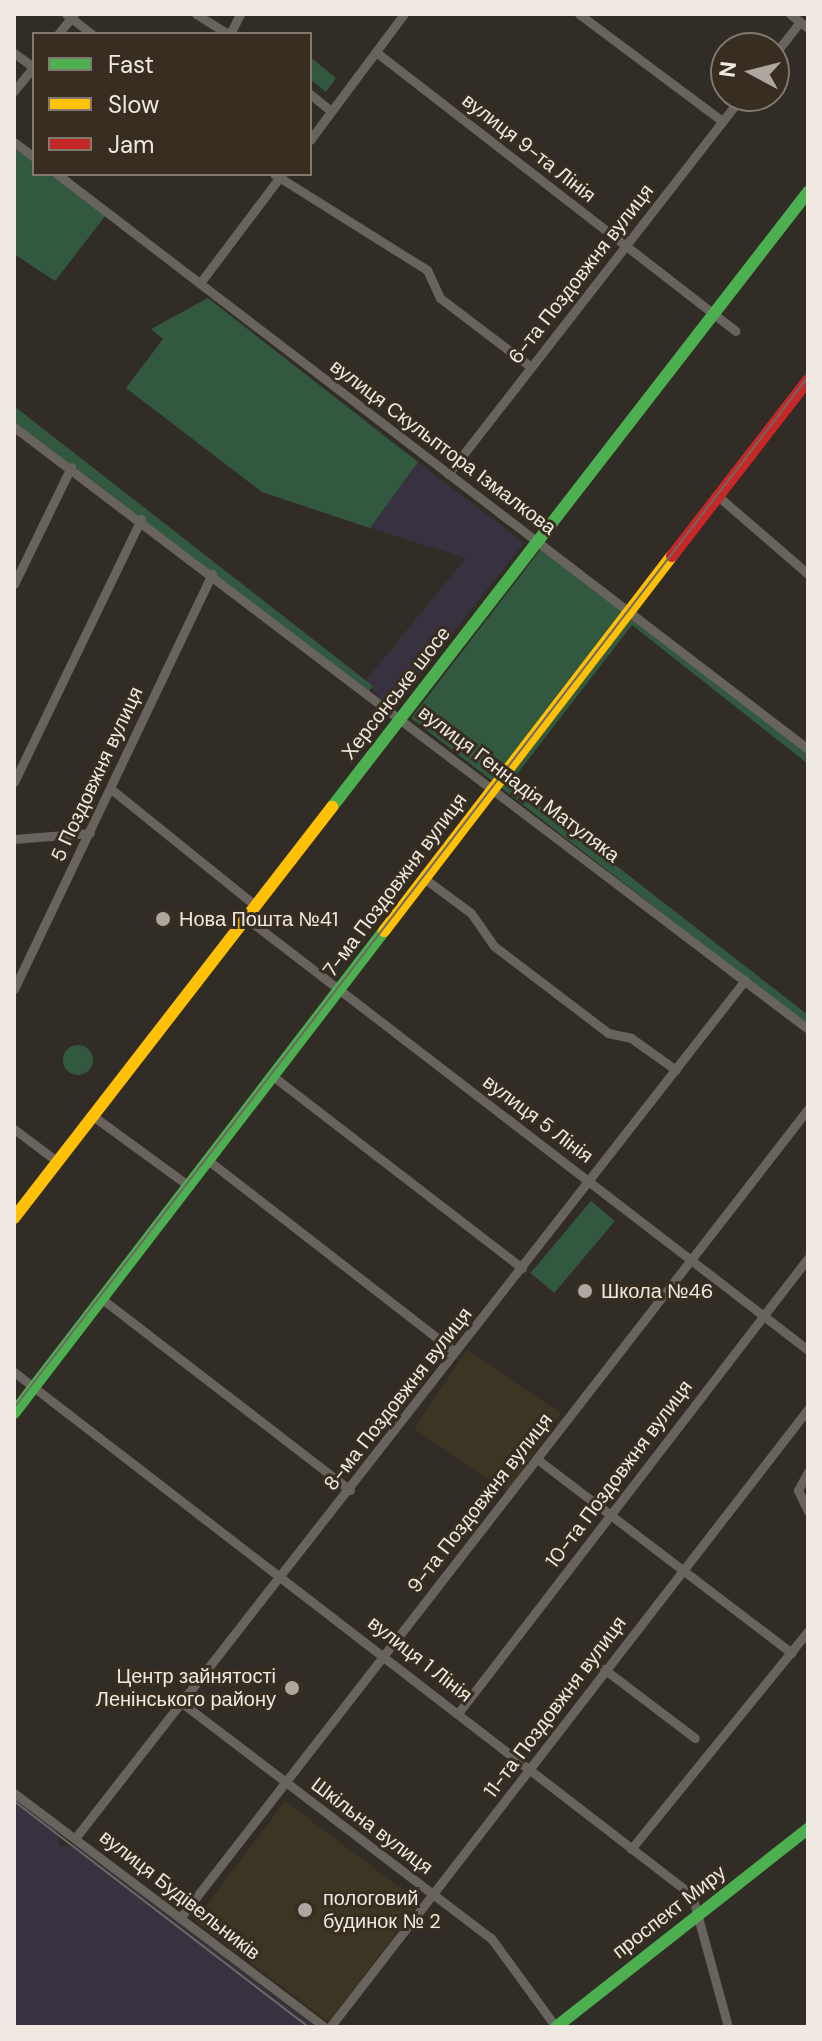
<!DOCTYPE html>
<meta charset="utf-8">
<style>
body{margin:0}
#map{position:relative;width:822px;height:2041px;overflow:hidden;background:#322c26;font-family:"DM Sans",sans-serif}
div>[style]{position:absolute}
.commercial>*{inset:0;background:#383240}
.medical>*{inset:0;background:#3c3524;transform-origin:0 0}
.green>*{inset:0;background:#32593f;transform-origin:0 0}
.round{border-radius:50%}
.street>*{height:9px;margin:-4.5px;padding:0 4.5px;transform-origin:4.5px;border-radius:4.5px;background:#68635d}
.fast>*{height:12px;margin:-6px;padding:0 6px;transform-origin:6px;border-radius:6px;background:#4caf50}
.slow>*{height:12px;margin:-6px;padding:0 6px;transform-origin:6px;border-radius:6px;background:#ffc107}
.jam>*{height:12px;margin:-6px;padding:0 6px;transform-origin:6px;border-radius:6px;background:#c62828}
.tram>*{height:2px;margin:-1px;padding:0 1px;transform-origin:1px;border-radius:1px;background:#6e6863}
.dots>*{width:22px;height:22px;translate:-50% -50%;box-sizing:border-box;border:4px solid #372d21;border-radius:50%}
span{translate:-50% -50%;white-space:nowrap;text-align:center;line-height:1.15;-webkit-text-stroke:6px #372d21;paint-order:stroke}
.street-label{font-size:20px;color:#f0e9e2}
.poi-label{font-size:20px;color:#f0e9e2}
.left{translate:0 -50%;text-align:left}
.right{translate:-100% -50%;text-align:right}
.frame{position:absolute;inset:0;border:16px solid #f0e9e2;pointer-events:none}
.legend{position:absolute;left:32px;top:32px;width:280px;height:144px;box-sizing:border-box;background:#372d21;border:2px solid #81786e;margin:0;padding:10px 14px;list-style:none;font-size:24px;color:#f0e9e2}
.legend li{display:flex;align-items:center;gap:16px;height:40px}
.legend b{width:40px;border:2px solid #81786e}
.north{position:absolute;left:710px;top:32px;width:80px;height:80px;box-sizing:border-box;background:#372d21;border:2px solid #81786e;border-radius:50%;rotate:277deg;font-size:22px;font-weight:700;line-height:32px;text-align:center;color:#f0e9e2}
.north::after{content:'';display:block;margin:auto;width:28px;height:36px;background:#aea7a0;clip-path:polygon(50% 0,100% 100%,50% 72%,0 100%)}
</style>
<div id="map">
<div class="commercial">
<i style="clip-path:polygon(418px 462px,524px 543px,394px 707px,387px 707px,366px 680px,466px 558px,370px 528px)"></i>
<i style="clip-path:polygon(14px 1797px,56px 1829px,60px 1847px,74px 1843px,315px 2027px,14px 2027px)"></i>
</div>
<div class="medical">
<i style="left:467px;top:1350px;width:113px;height:95px;rotate:34deg"></i>
<i style="left:285px;top:1801px;width:168px;height:150px;rotate:37deg"></i>
</div>
<div class="green">
<i style="clip-path:polygon(310px 57px,336px 78px,326px 92px,310px 79px)"></i>
<i style="clip-path:polygon(14px 146px,34px 161px,34px 174px,51px 174px,106px 215px,55px 281px,14px 254px)"></i>
<i style="clip-path:polygon(208px 298px,418px 462px,370px 528px,262px 492px,126px 388px,163px 339px,151px 329px)"></i>
<i style="clip-path:polygon(14px 406px,373px 686px,369px 691px,14px 424px)"></i>
<i style="clip-path:polygon(541px 549px,808px 754px,808px 764px,632px 625px,510px 783px,808px 1015px,808px 1026px,411px 718px)"></i>
<i class="round" style="left:63px;top:1045px;width:30px;height:30px"></i>
<i style="left:591px;top:1201px;width:31px;height:94px;rotate:40deg"></i>
</div>
<div class="street">
<i style="left:66px;top:14px;width:33px;rotate:38deg"></i>
<i style="left:196px;top:14px;width:38px;rotate:32deg"></i>
<i style="left:579px;top:14px;width:179px;rotate:36.8deg"></i>
<i style="left:790px;top:14px;width:23px;rotate:38deg"></i>
<i style="left:58px;top:34px;width:26px;rotate:-51deg"></i>
<i style="left:230px;top:34px;width:22px;rotate:-63deg"></i>
<i style="left:376px;top:52px;width:455px;rotate:37.8deg"></i>
<i style="left:14px;top:53px;width:24px;rotate:36deg"></i>
<i style="left:774px;top:55px;width:42px;rotate:-51.8deg"></i>
<i style="left:14px;top:91px;width:32px;rotate:-51deg"></i>
<i style="left:310px;top:94px;width:27px;rotate:39deg"></i>
<i style="left:310px;top:140px;width:157px;rotate:-53.3deg"></i>
<i style="left:14px;top:142px;width:25px;rotate:37deg"></i>
<i style="left:57px;top:174px;width:946px;rotate:37.44deg"></i>
<i style="left:274px;top:174px;width:181px;rotate:32.1deg"></i>
<i style="left:427px;top:270px;width:31px;rotate:65deg"></i>
<i style="left:440px;top:298px;width:114px;rotate:37.2deg"></i>
<i style="left:200px;top:283px;width:136px;rotate:-53deg"></i>
<i style="left:14px;top:427px;width:996px;rotate:37.17deg"></i>
<i style="left:448px;top:474px;width:479px;rotate:-52.1deg"></i>
<i style="left:719px;top:497px;width:118px;rotate:40.9deg"></i>
<i style="left:14px;top:584px;width:130px;rotate:-64deg"></i>
<i style="left:14px;top:782px;width:292px;rotate:-64.2deg"></i>
<i style="left:111px;top:789px;width:185px;rotate:38.9deg"></i>
<i style="left:14px;top:839px;width:76px;rotate:-4.5deg"></i>
<i style="left:425px;top:879px;width:57px;rotate:36.5deg"></i>
<i style="left:471px;top:913px;width:40px;rotate:55.1deg"></i>
<i style="left:494px;top:946px;width:143px;rotate:37.3deg"></i>
<i style="left:608px;top:1033px;width:24px;rotate:12deg"></i>
<i style="left:631px;top:1038px;width:55px;rotate:35.4deg"></i>
<i style="left:246px;top:918px;width:709px;rotate:37.55deg"></i>
<i style="left:14px;top:989px;width:460px;rotate:-64.5deg"></i>
<i style="left:274px;top:1077px;width:313px;rotate:37.6deg"></i>
<i style="left:93px;top:1116px;width:119px;rotate:36.1deg"></i>
<i style="left:14px;top:1129px;width:55px;rotate:36.9deg"></i>
<i style="left:209px;top:1161px;width:311px;rotate:37.8deg"></i>
<i style="left:102px;top:1299px;width:313px;rotate:37.6deg"></i>
<i style="left:14px;top:1372px;width:856px;rotate:37.65deg"></i>
<i style="left:692px;top:1895px;width:137px;rotate:74.7deg"></i>
<i style="left:537px;top:1459px;width:320px;rotate:37.3deg"></i>
<i style="left:808px;top:1472px;width:21px;rotate:119deg"></i>
<i style="left:798px;top:1490px;width:23px;rotate:65deg"></i>
<i style="left:604px;top:1669px;width:114px;rotate:37.2deg"></i>
<i style="left:182px;top:1703px;width:388px;rotate:37.3deg"></i>
<i style="left:491px;top:1938px;width:110px;rotate:53.9deg"></i>
<i style="left:459px;top:1712px;width:573px;rotate:-52.45deg"></i>
<i style="left:14px;top:1793px;width:388px;rotate:37deg"></i>
<i style="left:76px;top:1837px;width:1087px;rotate:-52.02deg"></i>
<i style="left:631px;top:1849px;width:281px;rotate:-50.9deg"></i>
<i style="left:180px;top:1918px;width:1024px;rotate:-52.18deg"></i>
<i style="left:330px;top:2027px;width:781px;rotate:-52.28deg"></i>
</div>
<div class="fast">
<i style="left:332px;top:807px;width:778px;rotate:-52.26deg"></i>
<i style="left:14px;top:1413px;width:608px;rotate:-52.49deg"></i>
<i style="left:556px;top:2027px;width:320px;rotate:-38.2deg"></i>
</div>
<div class="slow">
<i style="left:384px;top:931px;width:473px;rotate:-52.5deg"></i>
<i style="left:14px;top:1218px;width:520px;rotate:-52.27deg"></i>
</div>
<div class="jam">
<i style="left:672px;top:556px;width:222px;rotate:-52.3deg"></i>
</div>
<div class="tram">
<i style="left:14px;top:1408px;width:1301px;rotate:-52.4deg"></i>
<i style="left:14px;top:1801px;width:372px;rotate:37.5deg"></i>
</div>
<div class="dots">
<i style="left:163px;top:919px;background:#aea7a0"></i>
<i style="left:585px;top:1291px;background:#aea7a0"></i>
<i style="left:292px;top:1688px;background:#aea7a0"></i>
<i style="left:305px;top:1910px;background:#aea7a0"></i>
</div>
<div class="street-label">
<span style="left:529px;top:148px;rotate:38deg">вулиця 9-та Лінія</span>
<span style="left:581px;top:274px;rotate:-52deg">6-та Поздовжня вулиця</span>
<span style="left:443px;top:447px;rotate:37deg">вулиця Скульптора Ізмалкова</span>
<span style="left:396px;top:693px;rotate:-52deg">Херсонське шосе</span>
<span style="left:97px;top:774px;rotate:-65deg">5 Поздовжня вулиця</span>
<span style="left:519px;top:784px;rotate:37deg">вулиця Геннадія Матуляка</span>
<span style="left:395px;top:885px;rotate:-53deg">7-ма Поздовжня вулиця</span>
<span style="left:538px;top:1119px;rotate:37deg">вулиця 5 Лінія</span>
<span style="left:398px;top:1399px;rotate:-52deg">8-ма Поздовжня вулиця</span>
<span style="left:619px;top:1474px;rotate:-53deg">10-та Поздовжня вулиця</span>
<span style="left:480px;top:1503px;rotate:-52deg">9-та Поздовжня вулиця</span>
<span style="left:420px;top:1659px;rotate:38deg">вулиця 1 Лінія</span>
<span style="left:555px;top:1707px;rotate:-53deg">11-та Поздовжня вулиця</span>
<span style="left:372px;top:1826px;rotate:37deg">Шкільна вулиця</span>
<span style="left:180px;top:1895px;rotate:38deg">вулиця Будівельників</span>
<span style="left:669px;top:1912px;rotate:-38deg">проспект Миру</span>
</div>
<div class="poi-label">
<span class="left" style="left:179px;top:919px">Нова Пошта №41</span>
<span class="left" style="left:601px;top:1291px">Школа №46</span>
<span class="right" style="left:276px;top:1688px">Центр зайнятості<br>Ленінського району</span>
<span class="left" style="left:323px;top:1910px">пологовий<br>будинок № 2</span>
</div>
<div class="frame"></div>
<ul class="legend">
<li><b style="height:10px;background:#4caf50"></b>Fast</li>
<li><b style="height:10px;background:#ffc107"></b>Slow</li>
<li><b style="height:10px;background:#c62828"></b>Jam</li>
</ul>
<div class="north">N</div>
</div>
